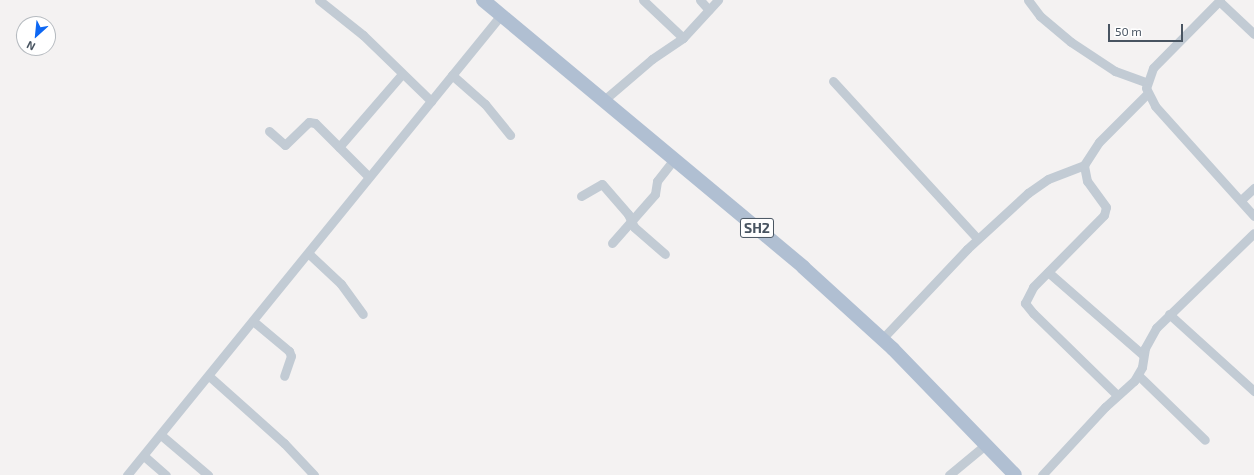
<!DOCTYPE html>
<style>
body{margin:0}
#map{position:relative;width:1254px;height:475px;overflow:hidden;background:#f4f2f2;font-family:"Exo 2",sans-serif}
div>[style]{position:absolute}
.minor>*{height:9px;margin:-4.5px;padding:0 4.5px;transform-origin:4.5px;border-radius:4.5px;background:#c2cbd4}
.primary>*{height:14px;margin:-7px;padding:0 7px;transform-origin:7px;border-radius:7px;background:#b0bfd2}
span{translate:-50% -50%;white-space:nowrap;text-align:center;line-height:1.15;-webkit-text-stroke:3.5px #fff;paint-order:stroke}
.shield-label span{padding:1px 3px;background:#fff;border:1px solid;border-radius:3px;-webkit-text-stroke-width:0}
.shield-label{font-size:14px;color:#485461;font-weight:700}
.north{position:absolute;left:16px;top:16px;width:40px;height:40px;box-sizing:border-box;background:#fff;border:1px solid #b6bbc0;border-radius:50%;rotate:207deg;font-size:11px;font-weight:700;line-height:16px;text-align:center;color:#485461}
.north::after{content:'';display:block;margin:auto;width:14px;height:18px;background:#0d67f3;clip-path:polygon(50% 0,100% 100%,50% 72%,0 100%)}
.scale{position:absolute;left:1108px;top:24px;width:75px;height:18px;box-sizing:border-box;border:2px solid #485461;border-top:0;padding-left:5px;font-size:12px;line-height:14px;white-space:nowrap;color:#485461;-webkit-text-stroke:3px #fff;paint-order:stroke}
</style>
<div id="map">
<div class="minor">
<i style="left:319px;top:0;width:56px;rotate:38.5deg"></i>
<i style="left:363px;top:35px;width:95px;rotate:44.1deg"></i>
<i style="left:643px;top:0;width:55px;rotate:43.5deg"></i>
<i style="left:700px;top:0;width:13px;rotate:48deg"></i>
<i style="left:1028px;top:0;width:20px;rotate:53deg"></i>
<i style="left:1040px;top:16px;width:40px;rotate:40deg"></i>
<i style="left:1071px;top:42px;width:53px;rotate:33.4deg"></i>
<i style="left:1115px;top:71px;width:33px;rotate:20deg"></i>
<i style="left:1220px;top:0;width:95px;rotate:134.6deg"></i>
<i style="left:1153px;top:68px;width:21px;rotate:109deg"></i>
<i style="left:1146px;top:88px;width:20px;rotate:63deg"></i>
<i style="left:1155px;top:106px;width:148px;rotate:48deg"></i>
<i style="left:1219px;top:1px;width:48px;rotate:43.3deg"></i>
<i style="left:452px;top:75px;width:44px;rotate:41.3deg"></i>
<i style="left:485px;top:104px;width:40px;rotate:51deg"></i>
<i style="left:833px;top:81px;width:214px;rotate:47.5deg"></i>
<i style="left:604px;top:100px;width:63px;rotate:-40.5deg"></i>
<i style="left:652px;top:59px;width:37px;rotate:-34deg"></i>
<i style="left:683px;top:38px;width:52px;rotate:-47.4deg"></i>
<i style="left:269px;top:131px;width:21px;rotate:41deg"></i>
<i style="left:285px;top:145px;width:33px;rotate:-44deg"></i>
<i style="left:309px;top:122px;width:6px;rotate:9deg"></i>
<i style="left:315px;top:123px;width:76px;rotate:45deg"></i>
<i style="left:339px;top:147px;width:96px;rotate:-49.2deg"></i>
<i style="left:581px;top:196px;width:24px;rotate:-30deg"></i>
<i style="left:602px;top:184px;width:40px;rotate:49deg"></i>
<i style="left:628px;top:214px;width:14px;rotate:65deg"></i>
<i style="left:634px;top:227px;width:41px;rotate:41.1deg"></i>
<i style="left:1241px;top:200px;width:18px;rotate:-43deg"></i>
<i style="left:612px;top:243px;width:65px;rotate:-48.7deg"></i>
<i style="left:655px;top:194px;width:13px;rotate:-81deg"></i>
<i style="left:657px;top:181px;width:28px;rotate:-52deg"></i>
<i style="left:308px;top:253px;width:45px;rotate:43.2deg"></i>
<i style="left:341px;top:284px;width:37px;rotate:54deg"></i>
<i style="left:1048px;top:272px;width:126px;rotate:41.1deg"></i>
<i style="left:1169px;top:314px;width:115px;rotate:42.2deg"></i>
<i style="left:253px;top:321px;width:47px;rotate:39.8deg"></i>
<i style="left:289px;top:351px;width:5px;rotate:68deg"></i>
<i style="left:291px;top:356px;width:21px;rotate:109deg"></i>
<i style="left:882px;top:339px;width:124px;rotate:-46.6deg"></i>
<i style="left:967px;top:249px;width:83px;rotate:-42.6deg"></i>
<i style="left:1028px;top:193px;width:24px;rotate:-35deg"></i>
<i style="left:1048px;top:179px;width:39px;rotate:-21deg"></i>
<i style="left:1138px;top:375px;width:93px;rotate:44.1deg"></i>
<i style="left:209px;top:376px;width:101px;rotate:41.8deg"></i>
<i style="left:284px;top:443px;width:44px;rotate:46.8deg"></i>
<i style="left:1117px;top:395px;width:117px;rotate:-135.7deg"></i>
<i style="left:1033px;top:313px;width:13px;rotate:-129deg"></i>
<i style="left:1025px;top:303px;width:18px;rotate:-63deg"></i>
<i style="left:1033px;top:287px;width:101px;rotate:-45.4deg"></i>
<i style="left:1104px;top:215px;width:8px;rotate:-76deg"></i>
<i style="left:1106px;top:207px;width:32px;rotate:-126deg"></i>
<i style="left:1087px;top:181px;width:16px;rotate:-101deg"></i>
<i style="left:1084px;top:165px;width:27px;rotate:-57deg"></i>
<i style="left:1099px;top:142px;width:68px;rotate:-45deg"></i>
<i style="left:161px;top:435px;width:62px;rotate:40.4deg"></i>
<i style="left:144px;top:456px;width:29px;rotate:41deg"></i>
<i style="left:127px;top:475px;width:593px;rotate:-50.89deg"></i>
<i style="left:949px;top:475px;width:45px;rotate:-39.6deg"></i>
<i style="left:1042px;top:475px;width:93px;rotate:-47.2deg"></i>
<i style="left:1105px;top:407px;width:39px;rotate:-42deg"></i>
<i style="left:1134px;top:381px;width:16px;rotate:-60deg"></i>
<i style="left:1142px;top:367px;width:19px;rotate:-81deg"></i>
<i style="left:1145px;top:348px;width:23px;rotate:-61deg"></i>
<i style="left:1156px;top:328px;width:136px;rotate:-44.1deg"></i>
</div>
<div class="primary">
<i style="left:483px;top:0;width:417px;rotate:39.8deg"></i>
<i style="left:803px;top:267px;width:122px;rotate:42.3deg"></i>
<i style="left:893px;top:349px;width:175px;rotate:45.9deg"></i>
</div>
<div class="shield-label">
<span style="left:757px;top:228px">SH2</span>
</div>
<div class="north">N</div>
<div class="scale">50 m</div>
</div>
